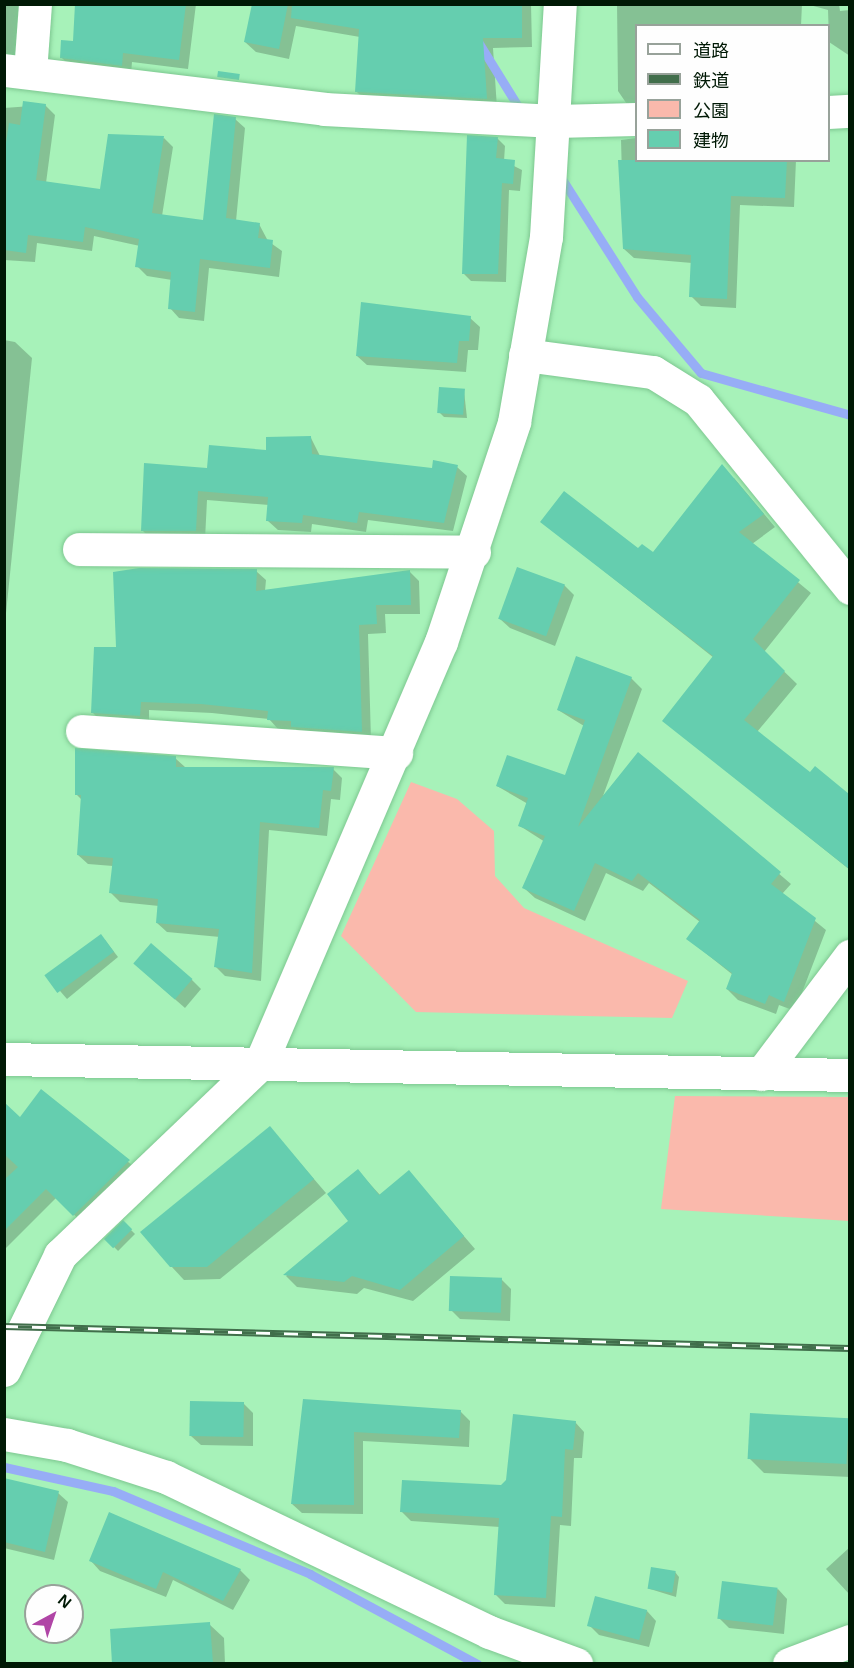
<!DOCTYPE html>
<meta charset="utf-8">
<style>
body{margin:0}
#map{position:relative;width:854px;height:1668px;overflow:hidden;background:#a7f2b9;font-family:Arial,"Noto Sans JP",sans-serif}
div>[style]{position:absolute}
.green>*{inset:0;background:#fab9ac}
.shadow>*{inset:0;background:#0003;transform-origin:0 0}
.stream>*{height:9px;margin:-4.5px;padding:0 4.5px;transform-origin:4.5px;border-radius:4.5px;background:#97adf6}
.building>*{inset:0;background:#65ceaf;transform-origin:0 0}
.roads{filter:drop-shadow(0 0 2px #7dc790) drop-shadow(0 0 2px #7dc790)}
.street>*{height:33px;margin:-16.5px;padding:0 16.5px;transform-origin:16.5px;border-radius:16.5px;background:#fff}
.secondary>*{height:33px;margin:-16.5px;padding:0 16.5px;transform-origin:16.5px;border-radius:16.5px;background:#fff}
.rail>*{height:7px;margin-top:-3.5px;transform-origin:0;background:repeating-linear-gradient(90deg,#fefefe 0 14px,#416e4b 0 28px);box-sizing:border-box;border-block:2px solid #416e4b}
span{translate:-50% -50%;white-space:nowrap;text-align:center;line-height:1.15;-webkit-text-stroke:4.5px #fefefe;paint-order:stroke}
.frame{position:absolute;inset:0;border:6px solid #001905;pointer-events:none}
.legend{position:absolute;left:635px;top:24px;width:195px;height:138px;box-sizing:border-box;background:#fefefe;border:2px solid #98a29a;margin:0;padding:8px 10px;list-style:none;font-size:18px;color:#001905}
.legend li{display:flex;align-items:center;gap:12px;height:30px}
.legend b{width:30px;border:2px solid #98a29a}
.north{position:absolute;left:24px;top:1584px;width:60px;height:60px;box-sizing:border-box;background:#fefefe;border:2px solid #98a29a;border-radius:50%;rotate:40deg;font-size:16px;font-weight:700;line-height:24px;text-align:center;color:#001905}
.north::after{content:'';display:block;margin:auto;width:21px;height:27px;background:#b045a6;clip-path:polygon(50% 0,100% 100%,50% 72%,0 100%)}
</style>
<div id="map">
<div class="green">
<i style="clip-path:polygon(411px 782px,457px 799px,494px 831px,495px 876px,524px 908px,688px 981px,672px 1018px,416px 1012px,341px 936px)"></i>
<i style="clip-path:polygon(675px 1096px,849px 1097px,849px 1221px,661px 1209px)"></i>
</div>
<div class="shadow">
<i style="clip-path:polygon(4px 4px,28px 4px,22px 61px,4px 61px)"></i>
<i style="clip-path:polygon(77px 4px,196px 4px,188px 69px,132px 62px,131px 74px,71px 67px,61px 57px,74px 42px)"></i>
<i style="clip-path:polygon(253px 4px,531px 4px,532px 47px,493px 48px,497px 108px,367px 102px,356px 91px,360px 37px,296px 26px,289px 59px,256px 52px,245px 42px)"></i>
<i style="clip-path:polygon(617px 4px,802px 4px,801px 26px,636px 26px,636px 110px,631px 110px,618px 91px)"></i>
<i style="clip-path:polygon(806px 4px,839px 4px,840px 11px,850px 10px,850px 56px,829px 42px,828px 10px)"></i>
<i style="clip-path:polygon(45px 105px,55px 115px,46px 183px,101px 191px,164px 138px,173px 147px,162px 216px,204px 222px,235px 119px,245px 128px,236px 221px,259px 224px,268px 241px,282px 251px,279px 277px,209px 268px,204px 321px,179px 318px,170px 308px,172px 280px,147px 276px,137px 266px,140px 246px,94px 236px,92px 251px,37px 243px,35px 262px,4px 260px,4px 108px)"></i>
<i style="clip-path:polygon(497px 138px,505px 146px,504px 161px,522px 170px,520px 191px,509px 190px,506px 282px,471px 281px,463px 273px)"></i>
<i style="clip-path:polygon(636px 138px,636px 160px,796px 160px,794px 207px,740px 205px,736px 308px,701px 306px,691px 296px,692px 263px,634px 258px,624px 249px,621px 140px)"></i>
<i style="clip-path:polygon(470px 318px,480px 327px,478px 350px,468px 350px,466px 372px,367px 365px,357px 356px)"></i>
<i style="clip-path:polygon(4px 340px,15px 342px,32px 358px,4px 633px)"></i>
<i style="clip-path:polygon(464px 391px,467px 418px,444px 417px,439px 412px)"></i>
<i style="clip-path:polygon(311px 438px,320px 456px,434px 469px,457px 467px,467px 476px,453px 531px,368px 520px,366px 532px,312px 524px,311px 532px,278px 530px,268px 521px,269px 505px,207px 500px,205px 540px,152px 540px,142px 530px,209px 469px)"></i>
<i style="clip-path:polygon(734px 478px,775px 527px,752px 544px,811px 593px,764px 652px,797px 684px,757px 732px,810px 774px,815px 768px,850px 796px,850px 870px,664px 721px,714px 658px,542px 522px,653px 555px)"></i>
<i style="clip-path:polygon(256px 571px,266px 580px,265px 591px,410px 572px,419px 581px,420px 614px,385px 614px,386px 633px,368px 634px,371px 740px,302px 736px,296px 729px,278px 729px,269px 719px,212px 713px,149px 710px,149px 725px,102px 722px,92px 712px,117px 648px)"></i>
<i style="clip-path:polygon(564px 585px,574px 595px,555px 646px,510px 628px,500px 619px)"></i>
<i style="clip-path:polygon(631px 678px,642px 689px,603px 796px,638px 754px,791px 884px,782px 894px,826px 930px,795px 1011px,779px 1005px,776px 1014px,738px 1000px,727px 989px,733px 975px,688px 939px,700px 922px,649px 883px,643px 891px,606px 873px,585px 921px,535px 898px,524px 888px,545px 842px,520px 826px,528px 804px,497px 786px,566px 777px,584px 726px,558px 710px)"></i>
<i style="clip-path:polygon(175px 758px,185px 767px,333px 769px,342px 778px,340px 800px,331px 799px,327px 836px,269px 830px,261px 981px,225px 976px,215px 966px,220px 937px,167px 932px,157px 923px,159px 906px,120px 902px,111px 893px,113px 866px,88px 864px,78px 855px,82px 800px,76px 794px)"></i>
<i style="clip-path:polygon(105px 940px,118px 957px,67px 999px,47px 976px)"></i>
<i style="clip-path:polygon(144px 972px,192px 980px,201px 989px,185px 1008px)"></i>
<i style="clip-path:polygon(850px 990px,850px 1013px,848px 992px)"></i>
<i style="clip-path:polygon(41px 1091px,138px 1170px,84px 1224px,56px 1198px,5px 1249px,4px 1104px,20px 1119px)"></i>
<i style="clip-path:polygon(270px 1128px,326px 1193px,220px 1279px,184px 1280px,171px 1266px)"></i>
<i style="clip-path:polygon(358px 1171px,381px 1196px,409px 1172px,475px 1249px,413px 1301px,364px 1288px,357px 1294px,297px 1287px,286px 1276px,351px 1221px)"></i>
<i style="left:123px;top:1222px;width:17px;height:24px;rotate:45deg"></i>
<i style="clip-path:polygon(501px 1279px,511px 1289px,510px 1321px,460px 1319px,451px 1310px)"></i>
<i style="clip-path:polygon(304px 1400px,461px 1412px,470px 1421px,469px 1447px,363px 1441px,363px 1514px,302px 1513px,292px 1504px)"></i>
<i style="clip-path:polygon(243px 1403px,253px 1413px,253px 1446px,201px 1445px,191px 1436px)"></i>
<i style="clip-path:polygon(751px 1415px,850px 1419px,850px 1477px,764px 1473px,750px 1459px)"></i>
<i style="clip-path:polygon(575px 1422px,584px 1432px,582px 1458px,574px 1458px,571px 1526px,560px 1525px,555px 1607px,505px 1604px,496px 1595px,500px 1527px,411px 1521px,402px 1512px,502px 1487px)"></i>
<i style="clip-path:polygon(4px 1480px,58px 1493px,68px 1502px,54px 1560px,4px 1548px)"></i>
<i style="clip-path:polygon(850px 1547px,850px 1595px,826px 1569px)"></i>
<i style="clip-path:polygon(91px 1561px,240px 1570px,250px 1580px,233px 1610px,173px 1580px,166px 1597px,100px 1571px)"></i>
<i style="clip-path:polygon(675px 1572px,679px 1577px,676px 1597px,650px 1589px)"></i>
<i style="clip-path:polygon(778px 1589px,787px 1599px,784px 1634px,729px 1628px,719px 1618px)"></i>
<i style="clip-path:polygon(647px 1611px,656px 1621px,649px 1647px,599px 1635px,589px 1625px)"></i>
<i style="clip-path:polygon(209px 1624px,224px 1638px,225px 1664px,114px 1664px)"></i>
</div>
<div class="stream">
<i style="left:477px;top:40px;width:86px;rotate:58.3deg"></i>
<i style="left:560px;top:176px;width:143px;rotate:57.5deg"></i>
<i style="left:637px;top:297px;width:99px;rotate:49.9deg"></i>
<i style="left:701px;top:373px;width:155px;rotate:15.7deg"></i>
<i style="left:4px;top:1467px;width:112px;rotate:12.4deg"></i>
<i style="left:113px;top:1491px;width:214px;rotate:22.8deg"></i>
<i style="left:310px;top:1574px;width:190px;rotate:28.3deg"></i>
</div>
<div class="building">
<i style="clip-path:polygon(75px 4px,186px 4px,179px 60px,123px 53px,122px 66px,60px 58px,61px 40px,73px 41px)"></i>
<i style="clip-path:polygon(252px 4px,288px 4px,279px 49px,244px 42px)"></i>
<i style="clip-path:polygon(292px 4px,522px 4px,522px 38px,483px 38px,487px 99px,355px 92px,359px 29px,291px 18px)"></i>
<i style="left:218px;top:71px;width:22px;height:6px;rotate:8deg"></i>
<i style="clip-path:polygon(23px 101px,46px 104px,36px 180px,100px 189px,108px 134px,164px 136px,152px 213px,203px 220px,214px 114px,236px 117px,226px 218px,260px 223px,258px 238px,273px 240px,270px 268px,200px 259px,195px 312px,168px 309px,171px 272px,135px 267px,139px 239px,85px 227px,83px 242px,28px 235px,26px 253px,4px 250px,4px 156px,9px 123px,20px 125px)"></i>
<i style="clip-path:polygon(467px 135px,498px 137px,496px 158px,515px 160px,513px 184px,502px 183px,498px 274px,462px 274px)"></i>
<i style="clip-path:polygon(618px 160px,787px 160px,785px 198px,731px 196px,727px 299px,689px 297px,691px 255px,623px 249px)"></i>
<i style="clip-path:polygon(361px 302px,471px 316px,469px 341px,459px 341px,457px 363px,356px 356px)"></i>
<i style="left:439px;top:387px;width:26px;height:26px;rotate:4deg"></i>
<i style="clip-path:polygon(311px 436px,312px 454px,432px 468px,433px 460px,458px 465px,444px 523px,359px 512px,357px 523px,303px 515px,302px 523px,266px 521px,268px 497px,198px 491px,196px 531px,141px 531px,144px 463px,207px 468px,209px 445px,266px 450px,266px 437px)"></i>
<i style="clip-path:polygon(722px 464px,764px 514px,739px 532px,800px 580px,753px 639px,785px 671px,744px 720px,810px 772px,815px 766px,849px 794px,849px 869px,662px 721px,713px 656px,540px 522px,564px 491px,638px 548px,642px 544px,653px 552px)"></i>
<i style="left:517px;top:567px;width:51px;height:55px;rotate:20deg"></i>
<i style="clip-path:polygon(139px 568px,257px 569px,256px 591px,410px 570px,411px 605px,376px 605px,377px 624px,359px 625px,362px 732px,291px 727px,291px 721px,267px 720px,268px 711px,201px 704px,141px 702px,140px 716px,91px 713px,94px 647px,116px 647px,113px 572px)"></i>
<i style="clip-path:polygon(576px 656px,632px 677px,578px 827px,638px 752px,781px 872px,771px 884px,816px 918px,784px 1002px,769px 995px,765px 1004px,726px 989px,732px 973px,686px 939px,700px 920px,638px 873px,632px 881px,595px 863px,574px 911px,522px 888px,545px 836px,518px 826px,528px 798px,496px 786px,507px 755px,565px 775px,585px 720px,557px 710px)"></i>
<i style="clip-path:polygon(75px 748px,176px 756px,176px 767px,334px 767px,331px 791px,323px 790px,319px 828px,260px 822px,252px 973px,214px 967px,219px 929px,156px 923px,158px 899px,109px 893px,113px 858px,77px 855px,81px 795px,75px 795px)"></i>
<i style="left:101px;top:934px;width:22px;height:70px;rotate:54deg"></i>
<i style="left:151px;top:943px;width:55px;height:27px;rotate:41deg"></i>
<i style="clip-path:polygon(41px 1089px,130px 1160px,73px 1216px,46px 1189px,4px 1231px,4px 1180px,18px 1167px,4px 1154px,4px 1102px,20px 1117px)"></i>
<i style="clip-path:polygon(270px 1126px,314px 1179px,207px 1267px,170px 1267px,140px 1232px)"></i>
<i style="clip-path:polygon(358px 1169px,379px 1195px,409px 1170px,464px 1236px,400px 1290px,352px 1276px,344px 1282px,283px 1275px,348px 1221px,327px 1194px)"></i>
<i style="left:123px;top:1220px;width:13px;height:27px;rotate:45deg"></i>
<i style="left:450px;top:1276px;width:52px;height:35px;rotate:2deg"></i>
<i style="clip-path:polygon(303px 1399px,461px 1410px,459px 1438px,354px 1432px,354px 1505px,291px 1504px)"></i>
<i style="left:190px;top:1401px;width:54px;height:35px;rotate:1deg"></i>
<i style="left:750px;top:1413px;width:99px;height:46px;rotate:3deg"></i>
<i style="clip-path:polygon(513px 1414px,576px 1421px,573px 1450px,565px 1449px,562px 1517px,551px 1516px,546px 1598px,494px 1595px,499px 1518px,400px 1512px,402px 1480px,501px 1485px,506px 1480px)"></i>
<i style="clip-path:polygon(4px 1478px,59px 1491px,45px 1552px,4px 1542px)"></i>
<i style="clip-path:polygon(109px 1512px,241px 1569px,223px 1601px,163px 1572px,156px 1589px,89px 1561px)"></i>
<i style="left:651px;top:1567px;width:25px;height:22px;rotate:9deg"></i>
<i style="left:722px;top:1581px;width:56px;height:38px;rotate:7deg"></i>
<i style="left:595px;top:1596px;width:54px;height:31px;rotate:15deg"></i>
<i style="clip-path:polygon(210px 1622px,213px 1664px,112px 1664px,110px 1629px)"></i>
</div>
<div class="roads">
<div class="street">
<i style="left:4px;top:70px;width:322px;rotate:6.9deg"></i>
<i style="left:324px;top:109px;width:231px;rotate:3deg"></i>
<i style="left:555px;top:121px;width:81px;rotate:-1.4deg"></i>
<i style="left:30px;top:72px;width:68px;rotate:-85.8deg"></i>
<i style="left:828px;top:112px;width:22px;rotate:-3deg"></i>
<i style="left:525px;top:355px;width:129px;rotate:7.6deg"></i>
<i style="left:653px;top:372px;width:53px;rotate:31.9deg"></i>
<i style="left:698px;top:400px;width:242px;rotate:51deg"></i>
<i style="left:79px;top:549px;width:395px;rotate:0.4deg"></i>
<i style="left:82px;top:731px;width:315px;rotate:4deg"></i>
<i style="left:761px;top:1074px;width:148px;rotate:-53deg"></i>
<i style="left:4px;top:1370px;width:128px;rotate:-64deg"></i>
<i style="left:60px;top:1255px;width:277px;rotate:-43.7deg"></i>
<i style="left:4px;top:1434px;width:64px;rotate:9.9deg"></i>
<i style="left:67px;top:1445px;width:104px;rotate:17.9deg"></i>
<i style="left:166px;top:1477px;width:358px;rotate:25.6deg"></i>
<i style="left:489px;top:1632px;width:93px;rotate:20.2deg"></i>
<i style="left:789px;top:1664px;width:65px;rotate:-20.7deg"></i>
</div>
<div class="secondary">
<i style="left:4px;top:1059px;width:846px;rotate:1.08deg"></i>
<i style="left:260px;top:1064px;width:459px;rotate:-66.8deg"></i>
<i style="left:441px;top:642px;width:232px;rotate:-71.6deg"></i>
<i style="left:514px;top:422px;width:188px;rotate:-80.2deg"></i>
<i style="left:546px;top:237px;width:233px;rotate:-86.6deg"></i>
</div>
</div>
<div class="rail">
<i style="left:4px;top:1326px;width:846px;rotate:1.49deg"></i>
</div>
<div class="frame"></div>
<ul class="legend">
<li><b style="height:8px;background:#fff"></b>道路</li>
<li><b style="height:8px;background:#416e4b"></b>鉄道</li>
<li><b style="height:16px;background:#fab9ac"></b>公園</li>
<li><b style="height:16px;background:#65ceaf"></b>建物</li>
</ul>
<div class="north">N</div>
</div>
